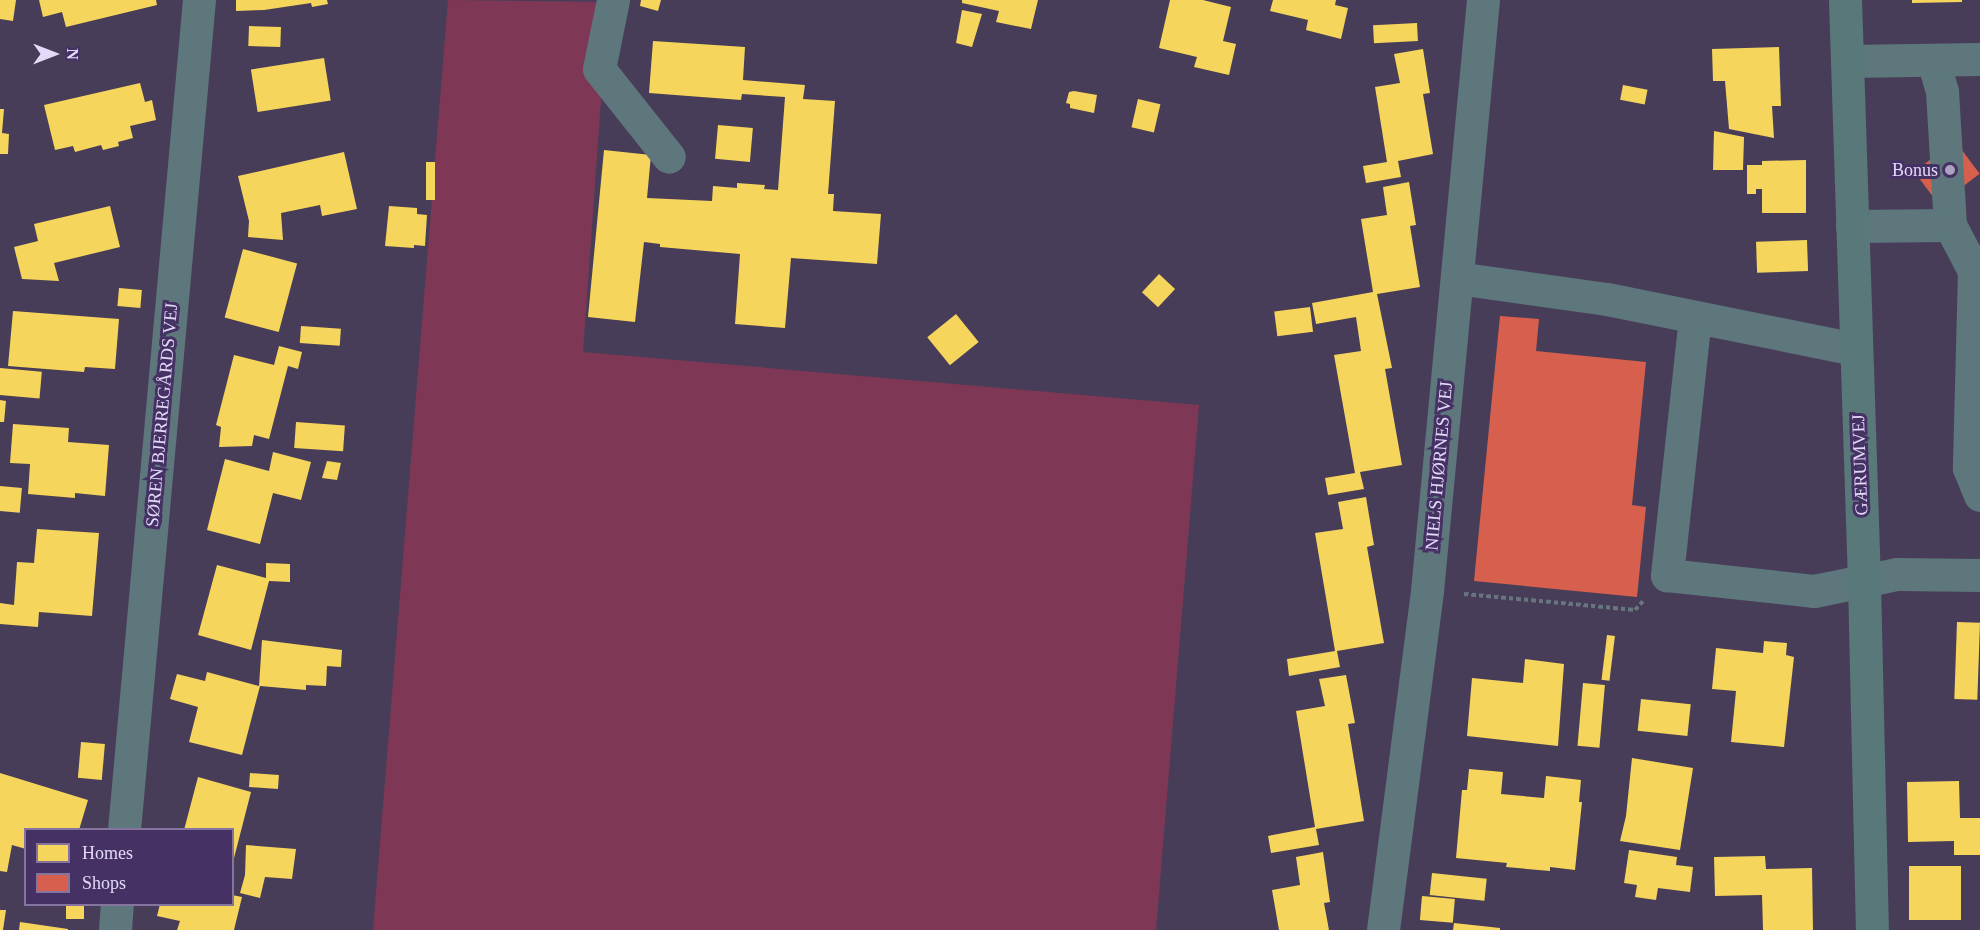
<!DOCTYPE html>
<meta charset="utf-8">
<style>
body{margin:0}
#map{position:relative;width:1980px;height:930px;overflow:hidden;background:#483d58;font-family:"Times New Roman",serif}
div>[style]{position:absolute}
.green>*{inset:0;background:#7e3855}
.homes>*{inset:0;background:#f6d55c;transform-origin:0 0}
.shops>*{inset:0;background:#d6604d;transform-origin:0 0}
.path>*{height:4px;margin-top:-2px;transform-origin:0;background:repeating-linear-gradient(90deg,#66757e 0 4.5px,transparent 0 7.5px)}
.minor>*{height:33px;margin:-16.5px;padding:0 16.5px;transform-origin:16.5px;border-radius:16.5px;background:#5d777d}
.major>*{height:33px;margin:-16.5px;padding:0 16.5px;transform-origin:16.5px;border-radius:16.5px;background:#587879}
.dots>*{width:16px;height:16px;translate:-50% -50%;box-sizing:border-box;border:3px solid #453164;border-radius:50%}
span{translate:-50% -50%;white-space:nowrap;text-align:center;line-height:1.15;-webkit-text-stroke:6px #453164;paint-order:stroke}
.poi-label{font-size:18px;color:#e3d9f8}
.right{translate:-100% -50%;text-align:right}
.street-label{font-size:18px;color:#e3d9f8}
.legend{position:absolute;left:24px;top:828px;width:210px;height:78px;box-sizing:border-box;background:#453164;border:2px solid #84749f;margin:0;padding:8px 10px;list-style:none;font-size:18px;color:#e3d9f8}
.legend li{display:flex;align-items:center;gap:12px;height:30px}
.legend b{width:30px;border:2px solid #84749f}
.north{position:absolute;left:24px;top:24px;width:60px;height:60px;-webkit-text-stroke:4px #453164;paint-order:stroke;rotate:90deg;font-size:16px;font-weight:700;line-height:24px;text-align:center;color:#e3d9f8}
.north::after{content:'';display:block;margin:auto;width:21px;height:27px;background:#e3d9f8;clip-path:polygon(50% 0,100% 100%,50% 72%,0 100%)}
</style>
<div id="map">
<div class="green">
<i style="clip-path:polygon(448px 0,608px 2px,583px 352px,1199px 405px,1156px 930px,373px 930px)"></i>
</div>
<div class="homes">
<i style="clip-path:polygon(0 0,16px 0,13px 21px,0 19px)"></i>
<i style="clip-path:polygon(39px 0,156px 0,157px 5px,66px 27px,62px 12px,43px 17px)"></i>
<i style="clip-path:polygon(236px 0,327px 0,328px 4px,312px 7px,311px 3px,264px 10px,236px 11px)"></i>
<i style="clip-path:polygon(641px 0,661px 0,658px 11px,640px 6px)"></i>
<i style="clip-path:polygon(962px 0,1038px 0,1031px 29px,996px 22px,999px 11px,962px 3px)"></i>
<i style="clip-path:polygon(1170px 0,1203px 0,1231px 7px,1223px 41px,1236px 44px,1229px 75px,1194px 67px,1197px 57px,1159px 48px)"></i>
<i style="clip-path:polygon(1273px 0,1336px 0,1335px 5px,1348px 8px,1341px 39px,1306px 30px,1308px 20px,1270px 11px)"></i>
<i style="clip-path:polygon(1912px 0,1962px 0,1962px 2px,1912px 3px)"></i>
<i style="clip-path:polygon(962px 10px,982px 14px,972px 47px,956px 43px)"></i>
<i style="left:1417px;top:23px;width:18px;height:44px;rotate:87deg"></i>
<i style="left:249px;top:26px;width:32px;height:20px;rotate:2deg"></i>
<i style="clip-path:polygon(653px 41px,745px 47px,743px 80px,805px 85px,803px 99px,835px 101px,828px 194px,834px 194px,833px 211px,881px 214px,877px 264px,791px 258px,785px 328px,735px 324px,740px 254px,660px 247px,660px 244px,644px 242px,635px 322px,588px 317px,604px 150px,651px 155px,647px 198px,712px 201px,713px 186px,737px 188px,737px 183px,765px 185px,764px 189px,778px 190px,785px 97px,742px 94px,741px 100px,649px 93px)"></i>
<i style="clip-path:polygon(1779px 47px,1781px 106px,1772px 106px,1774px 138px,1729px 129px,1725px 81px,1713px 81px,1712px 49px)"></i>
<i style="clip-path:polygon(1423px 49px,1430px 93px,1423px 94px,1433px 154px,1398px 161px,1401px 177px,1366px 183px,1363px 166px,1387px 162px,1375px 87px,1400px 83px,1394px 54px)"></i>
<i style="left:324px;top:58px;width:43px;height:74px;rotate:81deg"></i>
<i style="clip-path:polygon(140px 83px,145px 102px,152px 100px,156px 120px,130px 126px,133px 138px,118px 142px,119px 146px,103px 150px,101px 145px,75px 152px,73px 146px,55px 150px,44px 105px)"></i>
<i style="left:1623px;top:85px;width:25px;height:15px;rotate:11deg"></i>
<i style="clip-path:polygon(1074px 91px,1097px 95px,1094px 113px,1070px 108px,1070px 104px,1066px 103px,1069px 92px)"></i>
<i style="left:1138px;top:99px;width:23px;height:29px;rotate:13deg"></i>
<i style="clip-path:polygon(0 109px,4px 109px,2px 133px,9px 134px,8px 154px,0 154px)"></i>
<i style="left:718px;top:125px;width:35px;height:34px;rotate:5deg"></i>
<i style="clip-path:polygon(1714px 131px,1744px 137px,1743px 170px,1713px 170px)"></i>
<i style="clip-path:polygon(344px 152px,357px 209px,322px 216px,320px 205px,281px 213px,283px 240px,248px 237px,249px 221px,238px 176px)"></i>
<i style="clip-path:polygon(1806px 160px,1806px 213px,1762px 213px,1762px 189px,1756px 189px,1756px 194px,1747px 194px,1747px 165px,1762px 165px,1762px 161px)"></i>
<i style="left:426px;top:162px;width:9px;height:38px"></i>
<i style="clip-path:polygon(1409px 182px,1416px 225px,1410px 226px,1420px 287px,1377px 294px,1392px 368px,1385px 369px,1402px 465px,1360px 472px,1364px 489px,1328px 495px,1325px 478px,1355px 473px,1334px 355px,1361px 351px,1356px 317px,1316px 324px,1312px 303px,1373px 292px,1361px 219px,1387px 215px,1383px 187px)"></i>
<i style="clip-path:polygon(110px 206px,120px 247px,54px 263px,59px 281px,22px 279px,14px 247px,38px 241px,34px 224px)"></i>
<i style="clip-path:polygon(389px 206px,417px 208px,417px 214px,427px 215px,425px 246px,414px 245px,414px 248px,385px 246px)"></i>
<i style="left:1807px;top:240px;width:31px;height:51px;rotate:88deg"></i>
<i style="left:243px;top:249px;width:56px;height:71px;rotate:15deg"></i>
<i style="left:1159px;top:274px;width:22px;height:25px;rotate:43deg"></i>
<i style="left:119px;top:288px;width:23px;height:18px;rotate:5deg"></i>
<i style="left:1310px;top:307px;width:25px;height:36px;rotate:83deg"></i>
<i style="clip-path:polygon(13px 311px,119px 319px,115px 369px,85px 367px,84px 372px,8px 366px)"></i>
<i style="left:956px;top:314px;width:36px;height:37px;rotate:51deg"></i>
<i style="left:301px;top:326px;width:40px;height:17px;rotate:4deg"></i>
<i style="clip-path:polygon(279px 346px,302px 352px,298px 369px,288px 366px,269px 439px,254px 435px,252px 446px,219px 447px,221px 427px,216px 425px,234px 355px,274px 365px)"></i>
<i style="left:0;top:368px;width:42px;height:27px;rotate:5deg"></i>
<i style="clip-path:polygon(0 400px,6px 401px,4px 422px,0 422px)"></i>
<i style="left:296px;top:422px;width:49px;height:26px;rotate:4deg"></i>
<i style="clip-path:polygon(13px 424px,69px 428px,68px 442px,109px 445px,105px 496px,75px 493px,75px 498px,28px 494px,30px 464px,10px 463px)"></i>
<i style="clip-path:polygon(273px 452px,311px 462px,301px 500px,273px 493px,260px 544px,207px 530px,225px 459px,269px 471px)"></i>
<i style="clip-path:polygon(327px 461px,341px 463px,337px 480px,322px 478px)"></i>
<i style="left:0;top:486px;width:22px;height:25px;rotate:5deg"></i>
<i style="clip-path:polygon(1366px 497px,1374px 545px,1367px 547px,1384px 643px,1337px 651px,1340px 667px,1289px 676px,1287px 659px,1335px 651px,1315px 533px,1343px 529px,1338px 502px)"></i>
<i style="clip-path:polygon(37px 529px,99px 533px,92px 616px,39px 612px,38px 627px,0 624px,0 603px,14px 605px,17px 562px,34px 563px)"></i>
<i style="clip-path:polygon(266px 563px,290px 564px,290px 582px,269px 581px,251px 650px,198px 635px,217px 565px,266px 578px)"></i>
<i style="left:1957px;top:622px;width:23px;height:77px;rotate:2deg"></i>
<i style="left:1607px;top:635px;width:8px;height:45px;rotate:7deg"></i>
<i style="clip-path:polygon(262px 640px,342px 650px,341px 667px,327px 666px,326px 686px,306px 685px,306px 690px,260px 686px,242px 755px,189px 742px,198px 707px,170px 699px,177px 674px,205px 681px,207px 672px,259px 686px)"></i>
<i style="clip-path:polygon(1764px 641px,1787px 643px,1786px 655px,1794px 657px,1784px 747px,1731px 742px,1736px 691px,1712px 689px,1716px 648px,1763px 653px)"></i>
<i style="clip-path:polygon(1525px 659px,1564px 664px,1558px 746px,1467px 736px,1472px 678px,1523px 683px)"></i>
<i style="clip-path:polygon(1346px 675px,1355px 723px,1348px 724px,1364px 821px,1316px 829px,1319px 845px,1271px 853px,1268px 836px,1315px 827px,1296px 711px,1325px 706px,1319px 679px)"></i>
<i style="left:1583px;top:683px;width:22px;height:63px;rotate:5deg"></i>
<i style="left:1641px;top:699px;width:50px;height:32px;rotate:6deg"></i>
<i style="left:81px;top:742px;width:24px;height:36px;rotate:5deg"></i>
<i style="clip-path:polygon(1632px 758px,1693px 768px,1680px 850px,1620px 841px,1626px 816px)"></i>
<i style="clip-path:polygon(1469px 769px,1503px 772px,1501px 794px,1544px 798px,1546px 776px,1581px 780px,1579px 802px,1582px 802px,1575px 870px,1550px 867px,1550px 871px,1506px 867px,1507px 863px,1456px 858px,1462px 790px,1467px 790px)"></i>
<i style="clip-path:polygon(0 773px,88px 800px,79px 830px,26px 830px,26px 849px,12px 845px,7px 872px,0 871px)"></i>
<i style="left:250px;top:773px;width:29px;height:14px;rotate:4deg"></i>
<i style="clip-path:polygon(198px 777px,251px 792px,233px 862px,232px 830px,184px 830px)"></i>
<i style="clip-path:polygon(1959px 781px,1960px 818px,1980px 818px,1980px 855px,1954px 855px,1954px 841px,1908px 842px,1907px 782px)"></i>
<i style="clip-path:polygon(246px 845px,296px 849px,292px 879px,265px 877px,260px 898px,240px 893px,245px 875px)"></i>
<i style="clip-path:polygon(1629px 850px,1677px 857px,1676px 865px,1693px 867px,1690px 892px,1658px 888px,1656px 900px,1635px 897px,1637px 885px,1624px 883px)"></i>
<i style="clip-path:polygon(1323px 852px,1330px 902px,1324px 903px,1329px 930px,1279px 930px,1272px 890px,1300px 885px,1296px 857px)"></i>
<i style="clip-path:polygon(1765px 856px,1766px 869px,1812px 868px,1813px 930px,1763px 930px,1762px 895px,1715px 896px,1714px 857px)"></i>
<i style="left:1961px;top:866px;width:54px;height:52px;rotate:90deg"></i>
<i style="left:1432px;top:873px;width:55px;height:22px;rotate:6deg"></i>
<i style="clip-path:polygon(232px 895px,242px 897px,234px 930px,177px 930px,180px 921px,157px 916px,160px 904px,232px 904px)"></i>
<i style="left:1422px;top:896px;width:33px;height:24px;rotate:5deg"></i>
<i style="left:66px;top:904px;width:18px;height:15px"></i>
<i style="clip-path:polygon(0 910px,6px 910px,3px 930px,0 930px)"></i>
<i style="clip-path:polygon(20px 922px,68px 929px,68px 930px,19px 930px)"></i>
<i style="clip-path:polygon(1454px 923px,1500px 928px,1500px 930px,1453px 930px)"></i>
</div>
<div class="shops">
<i style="left:1955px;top:141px;width:41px;height:51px;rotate:53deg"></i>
<i style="clip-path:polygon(1500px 316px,1539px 319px,1536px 351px,1646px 362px,1632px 505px,1646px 507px,1637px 597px,1474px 581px)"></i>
</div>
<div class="path">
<i style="left:1464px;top:594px;width:172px;rotate:5.3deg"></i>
<i style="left:1635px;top:610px;width:13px;rotate:-48deg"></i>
</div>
<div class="minor">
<i style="left:613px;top:0;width:70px;rotate:101.5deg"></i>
<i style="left:599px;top:69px;width:112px;rotate:51.5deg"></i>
<i style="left:1933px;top:60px;width:32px;rotate:74deg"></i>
<i style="left:1942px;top:91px;width:134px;rotate:86.6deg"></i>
<i style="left:1847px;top:61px;width:133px;rotate:-0.9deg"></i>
<i style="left:1852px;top:226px;width:98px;rotate:-0.6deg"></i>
<i style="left:1950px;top:225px;width:52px;rotate:62.4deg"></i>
<i style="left:1974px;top:271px;width:197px;rotate:91.5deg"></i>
<i style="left:1969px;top:468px;width:29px;rotate:68deg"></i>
<i style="left:1457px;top:278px;width:151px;rotate:8deg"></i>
<i style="left:1607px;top:299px;width:254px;rotate:11.4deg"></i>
<i style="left:1695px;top:317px;width:260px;rotate:96.2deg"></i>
<i style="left:1667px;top:575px;width:148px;rotate:6.2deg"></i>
<i style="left:1814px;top:591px;width:85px;rotate:-11.6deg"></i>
<i style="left:1897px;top:574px;width:83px;rotate:0.7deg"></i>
<i style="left:124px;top:830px;width:833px;rotate:-84.84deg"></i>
<i style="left:115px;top:930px;width:26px;rotate:-86deg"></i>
<i style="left:1383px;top:930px;width:342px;rotate:-82.6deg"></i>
<i style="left:1427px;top:591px;width:594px;rotate:-84.59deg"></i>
</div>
<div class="major">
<i style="left:1845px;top:0;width:581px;rotate:88.13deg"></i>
<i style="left:1864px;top:581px;width:349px;rotate:88.7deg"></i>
</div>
<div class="dots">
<i style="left:1950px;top:170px;background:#ada2c0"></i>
</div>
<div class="poi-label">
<span class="right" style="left:1938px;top:170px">Bonus</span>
</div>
<div class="street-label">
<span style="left:162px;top:415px;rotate:-85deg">SØREN BJERREGÅRDS VEJ</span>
<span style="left:1860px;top:465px;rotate:-92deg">GÆRUMVEJ</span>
<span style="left:1439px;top:466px;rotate:-85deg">NIELS HJØRNES VEJ</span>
</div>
<ul class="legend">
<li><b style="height:16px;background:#f6d55c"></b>Homes</li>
<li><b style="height:16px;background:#d6604d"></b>Shops</li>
</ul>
<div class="north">N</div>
</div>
